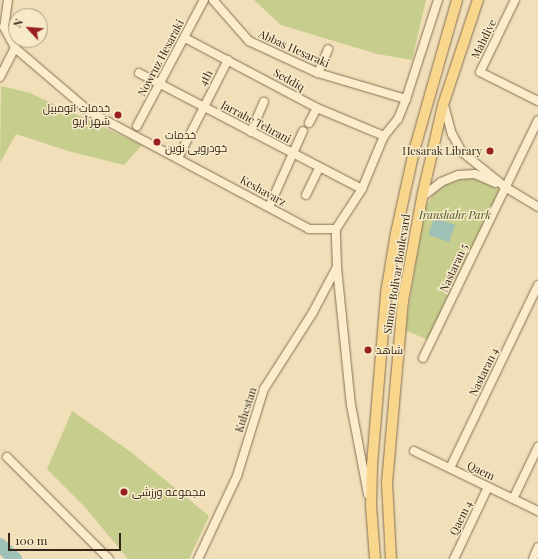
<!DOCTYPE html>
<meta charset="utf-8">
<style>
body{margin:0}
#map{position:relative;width:538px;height:559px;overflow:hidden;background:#f0dfb9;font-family:"Playfair Display",Cairo,serif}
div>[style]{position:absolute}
.green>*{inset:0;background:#c7ce8d}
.water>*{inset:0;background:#9ec0b6;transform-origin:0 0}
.river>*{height:14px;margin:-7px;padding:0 7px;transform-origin:7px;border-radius:7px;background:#9ec0b6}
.roads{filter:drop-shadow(0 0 1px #876e53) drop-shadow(0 0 1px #876e53)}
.minor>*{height:8px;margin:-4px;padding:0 4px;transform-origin:4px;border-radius:4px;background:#fbedcc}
.major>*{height:10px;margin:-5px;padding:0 5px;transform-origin:5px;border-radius:5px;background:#f8d68c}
.dots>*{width:11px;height:11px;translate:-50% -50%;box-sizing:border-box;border:2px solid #f7eac9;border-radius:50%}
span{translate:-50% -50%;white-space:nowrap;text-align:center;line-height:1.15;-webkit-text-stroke:3px #f7eac9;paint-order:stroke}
.street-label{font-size:11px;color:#352619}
.poi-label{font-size:11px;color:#352619}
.right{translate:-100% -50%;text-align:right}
.left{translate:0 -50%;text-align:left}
.park-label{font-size:11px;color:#46531e;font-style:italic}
.north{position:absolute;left:8px;top:8px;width:40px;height:40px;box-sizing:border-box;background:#f7eac9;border:1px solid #a99c83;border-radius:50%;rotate:296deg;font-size:11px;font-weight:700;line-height:16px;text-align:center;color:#352619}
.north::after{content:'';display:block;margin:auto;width:14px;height:18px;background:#991f21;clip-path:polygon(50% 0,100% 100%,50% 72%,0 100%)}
.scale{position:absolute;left:8px;top:533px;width:113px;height:18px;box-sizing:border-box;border:2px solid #352619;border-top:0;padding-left:5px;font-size:12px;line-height:14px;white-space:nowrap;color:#352619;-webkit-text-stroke:3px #f7eac9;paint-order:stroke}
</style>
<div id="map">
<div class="green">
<i style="clip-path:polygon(254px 0,426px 0,412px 60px,377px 54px,281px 25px)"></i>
<i style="clip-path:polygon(1px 86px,30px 93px,142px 145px,124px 165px,68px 151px,16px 134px,0 163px)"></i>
<i style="clip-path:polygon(466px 178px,474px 178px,500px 190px,428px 340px,405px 330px,425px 208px,435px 190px,447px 183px)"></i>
<i style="clip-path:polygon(72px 411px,131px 452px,209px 516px,189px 559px,128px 559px,84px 506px,47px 469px)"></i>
</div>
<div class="water">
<i style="left:434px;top:218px;width:22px;height:18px;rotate:18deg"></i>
</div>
<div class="river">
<i style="left:0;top:545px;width:21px;rotate:43deg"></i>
</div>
<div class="roads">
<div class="minor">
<i style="left:8px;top:0;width:27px;rotate:98deg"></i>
<i style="left:4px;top:27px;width:24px;rotate:62deg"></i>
<i style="left:15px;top:48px;width:99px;rotate:40.5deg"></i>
<i style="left:90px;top:112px;width:248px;rotate:28.1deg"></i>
<i style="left:309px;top:229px;width:27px"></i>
<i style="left:336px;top:229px;width:48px;rotate:-57deg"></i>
<i style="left:362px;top:189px;width:57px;rotate:-67.5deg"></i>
<i style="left:384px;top:136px;width:22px;rotate:-51deg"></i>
<i style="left:398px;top:119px;width:22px;rotate:-68deg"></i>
<i style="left:406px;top:99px;width:104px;rotate:-72.1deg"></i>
<i style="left:213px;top:0;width:55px;rotate:48.7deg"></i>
<i style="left:249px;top:41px;width:76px;rotate:24.9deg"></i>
<i style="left:318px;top:73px;width:92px;rotate:16.5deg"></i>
<i style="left:515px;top:0;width:80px;rotate:115.9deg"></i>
<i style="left:480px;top:72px;width:65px;rotate:26.6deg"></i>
<i style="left:185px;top:38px;width:149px;rotate:27.9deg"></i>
<i style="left:317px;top:108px;width:73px;rotate:22.7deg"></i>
<i style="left:139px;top:73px;width:251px;rotate:27.5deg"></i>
<i style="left:318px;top:73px;width:26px;rotate:-67deg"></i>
<i style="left:0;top:77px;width:33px;rotate:-63deg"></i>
<i style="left:444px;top:105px;width:30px;rotate:75deg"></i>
<i style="left:452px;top:134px;width:21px;rotate:61deg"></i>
<i style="left:462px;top:152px;width:55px;rotate:39.1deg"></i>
<i style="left:505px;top:187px;width:39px;rotate:31deg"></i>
<i style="left:309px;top:123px;width:17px;rotate:-62deg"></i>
<i style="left:137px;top:126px;width:143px;rotate:-62deg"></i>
<i style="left:251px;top:132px;width:33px;rotate:-67deg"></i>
<i style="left:178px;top:158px;width:110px;rotate:-63deg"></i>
<i style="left:306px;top:195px;width:30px;rotate:-64deg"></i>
<i style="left:422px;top:197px;width:24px;rotate:-38deg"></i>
<i style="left:441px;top:182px;width:18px;rotate:-22deg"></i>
<i style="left:458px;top:175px;width:17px;rotate:-3deg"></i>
<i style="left:475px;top:174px;width:22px;rotate:24deg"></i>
<i style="left:269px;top:207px;width:83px;rotate:-65.9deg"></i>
<i style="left:337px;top:268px;width:138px;rotate:84.2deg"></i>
<i style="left:351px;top:405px;width:91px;rotate:79.2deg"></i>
<i style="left:423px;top:358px;width:264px;rotate:-64.2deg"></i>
<i style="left:414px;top:451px;width:138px;rotate:25.8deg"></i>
<i style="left:7px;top:457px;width:144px;rotate:45deg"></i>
<i style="left:450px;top:468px;width:203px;rotate:-64.3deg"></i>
<i style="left:513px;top:499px;width:58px;rotate:-64.3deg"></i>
<i style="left:198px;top:559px;width:92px;rotate:-64.8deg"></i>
<i style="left:237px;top:476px;width:91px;rotate:-72.8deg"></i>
<i style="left:264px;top:389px;width:89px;rotate:-57.4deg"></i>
<i style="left:312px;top:314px;width:53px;rotate:-62deg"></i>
<i style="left:337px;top:267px;width:38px;rotate:-92deg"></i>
<i style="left:454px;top:559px;width:80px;rotate:-64.7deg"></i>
<i style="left:533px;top:559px;width:13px;rotate:-67deg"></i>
</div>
<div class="major">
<i style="left:375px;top:559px;width:53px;rotate:-94.3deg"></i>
<i style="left:371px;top:506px;width:41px;rotate:-88.6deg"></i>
<i style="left:372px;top:465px;width:173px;rotate:-85.3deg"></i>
<i style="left:386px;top:293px;width:61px;rotate:-80.5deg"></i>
<i style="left:396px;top:233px;width:84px;rotate:-77.6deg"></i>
<i style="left:414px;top:151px;width:157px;rotate:-74.1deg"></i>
<i style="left:391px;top:559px;width:76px;rotate:-93deg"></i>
<i style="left:387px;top:483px;width:183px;rotate:-85deg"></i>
<i style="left:403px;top:301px;width:106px;rotate:-79.6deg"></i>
<i style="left:422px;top:197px;width:94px;rotate:-77.1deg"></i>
<i style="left:443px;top:105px;width:111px;rotate:-71.6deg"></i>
</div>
</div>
<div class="dots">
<i style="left:118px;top:115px;background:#991f21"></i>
<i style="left:157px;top:142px;background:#991f21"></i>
<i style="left:490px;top:151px;background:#991f21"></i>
<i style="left:368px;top:350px;background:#991f21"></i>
<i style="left:124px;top:492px;background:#991f21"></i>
</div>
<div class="street-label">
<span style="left:484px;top:39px;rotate:-64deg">Mahdiye</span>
<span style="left:294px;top:49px;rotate:24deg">Abbas Hesaraki</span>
<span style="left:161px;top:58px;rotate:-62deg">Nowruz Hesaraki</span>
<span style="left:206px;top:78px;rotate:-62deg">4th</span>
<span style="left:289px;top:80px;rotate:29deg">Seddiq</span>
<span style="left:256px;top:122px;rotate:28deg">Jarrahe Tehrani</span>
<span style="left:263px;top:191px;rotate:29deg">Keshavarz</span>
<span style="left:454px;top:268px;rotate:-65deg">Nastaran 5</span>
<span style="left:397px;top:274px;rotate:-81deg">Simon Bolivar Boulevard</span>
<span style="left:484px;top:372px;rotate:-64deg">Nastaran 4</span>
<span style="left:246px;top:410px;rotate:-72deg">Kuhestan</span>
<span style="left:481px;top:471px;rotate:26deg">Qaem</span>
<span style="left:461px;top:518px;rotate:-64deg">Qaem 4</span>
</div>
<div class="poi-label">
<span class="right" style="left:110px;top:115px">خدمات اتومبیل<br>شهر آریو</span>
<span class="left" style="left:165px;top:142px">خدمات<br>خودرویی نوین</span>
<span class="right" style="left:482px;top:151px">Hesarak Library</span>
<span class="left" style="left:376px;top:350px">شاهد</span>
<span class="left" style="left:132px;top:492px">مجموعه ورزشی</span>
</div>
<div class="park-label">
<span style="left:455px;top:215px">Iranshahr Park</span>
</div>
<div class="north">N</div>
<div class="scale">100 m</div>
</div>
